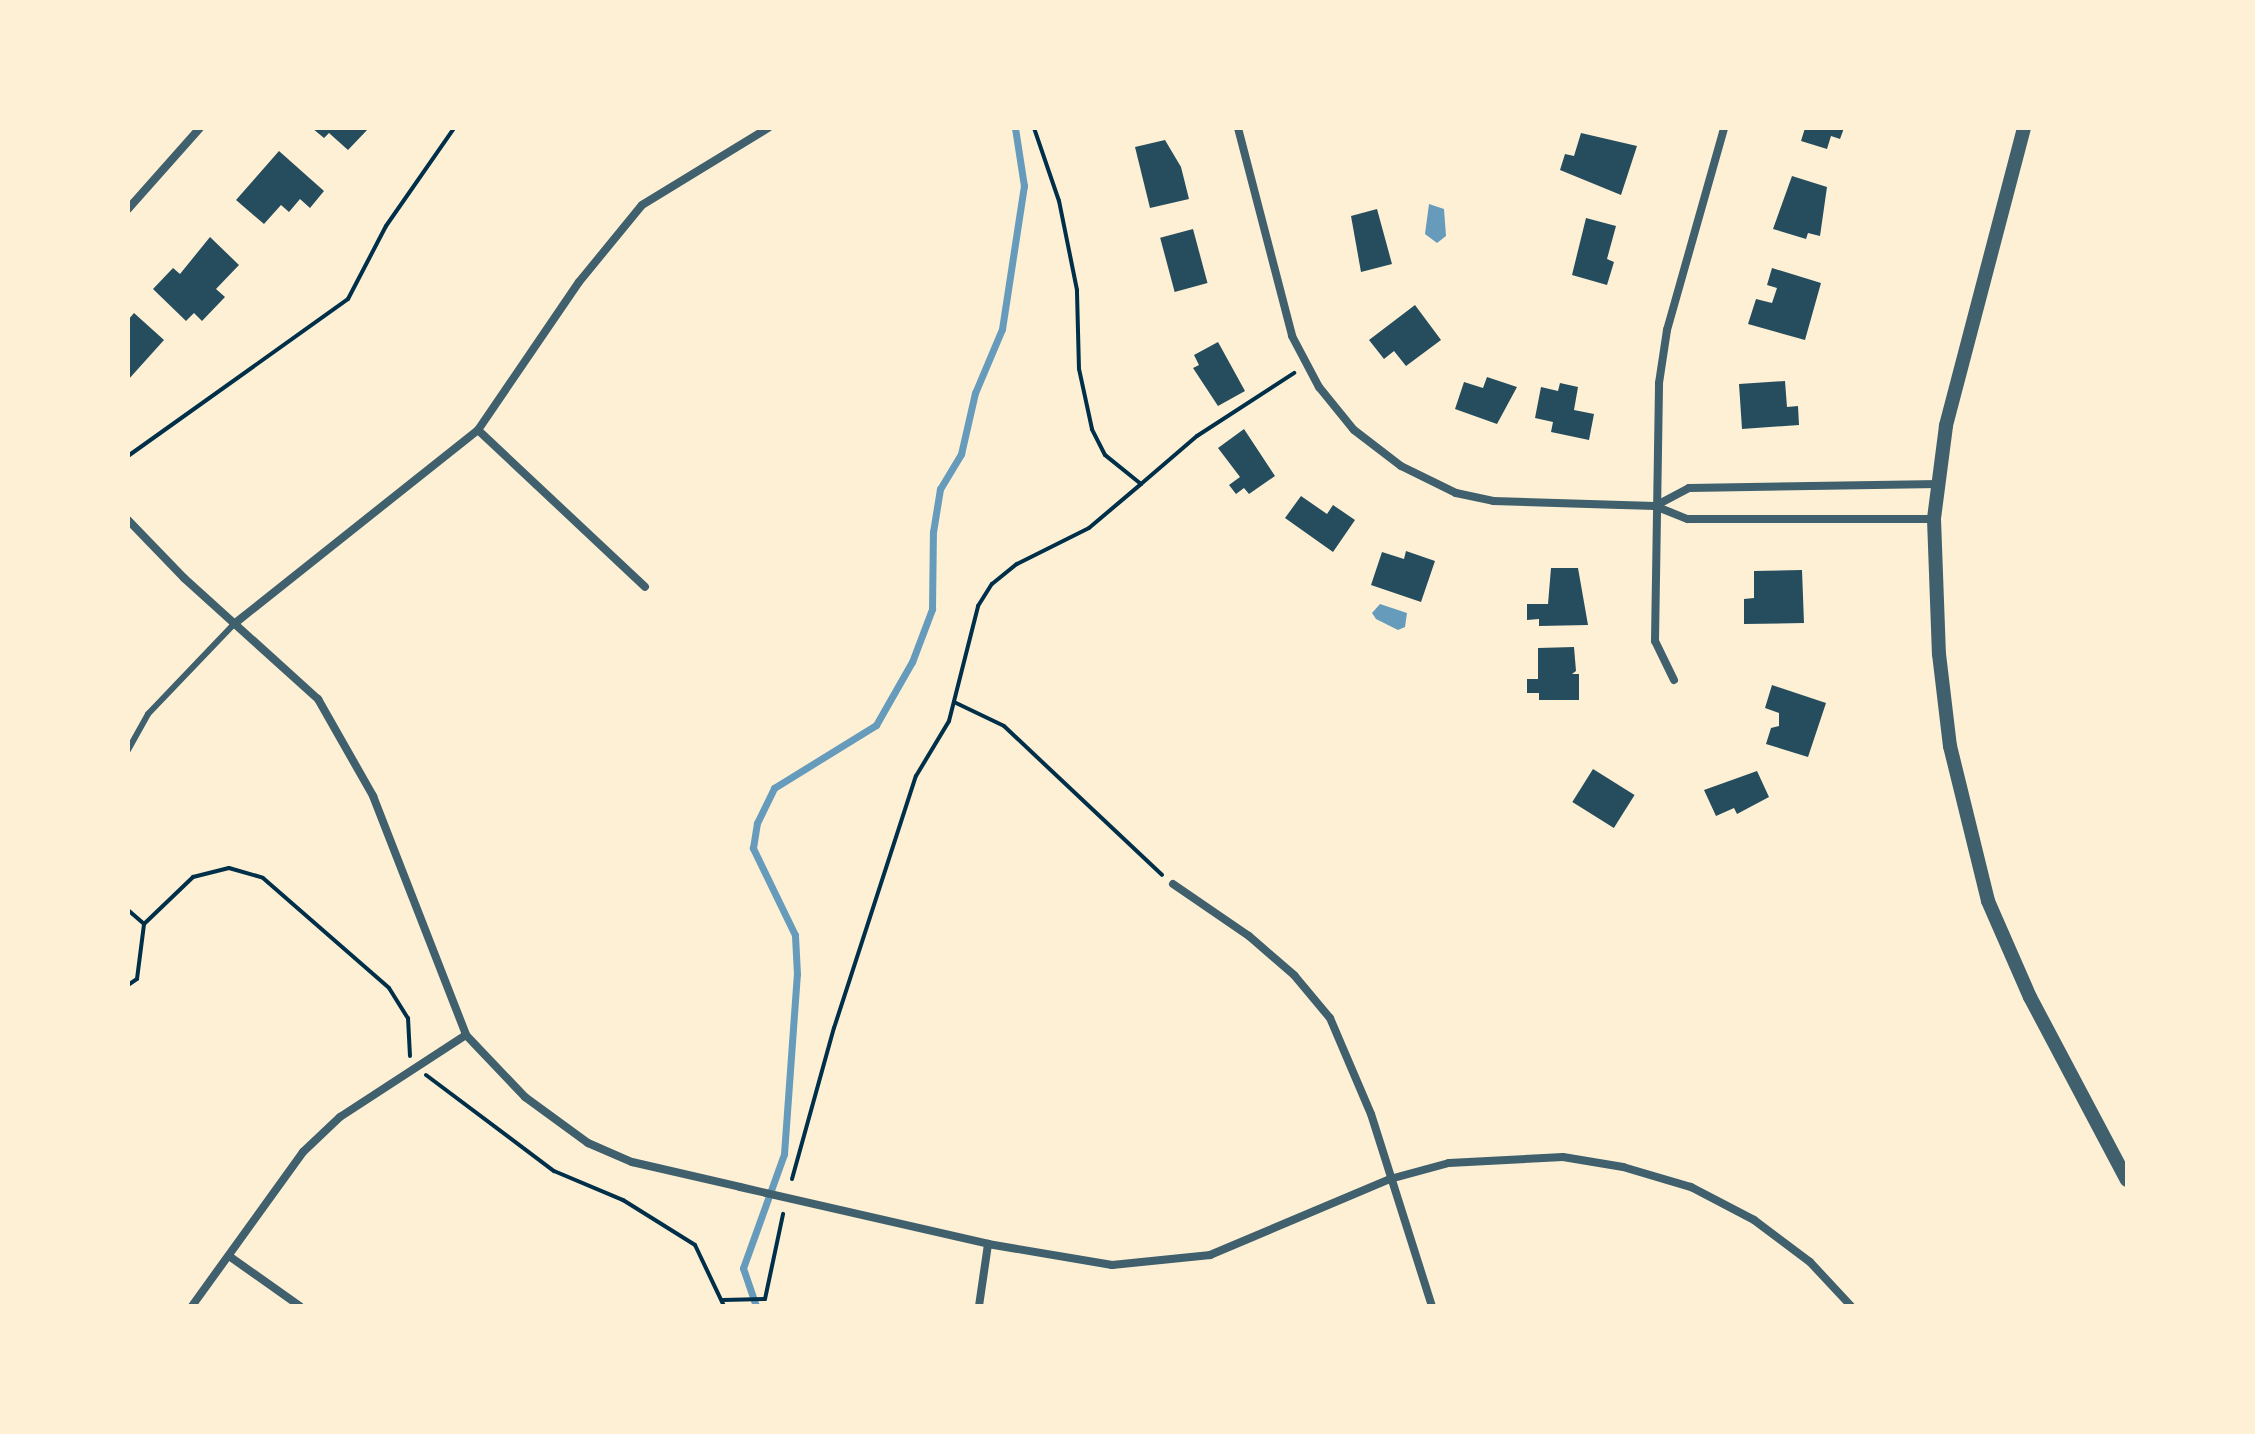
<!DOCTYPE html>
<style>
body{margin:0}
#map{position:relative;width:2255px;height:1434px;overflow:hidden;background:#fdf0d5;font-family:Roboto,sans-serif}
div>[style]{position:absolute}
.water>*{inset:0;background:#669bbc}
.stream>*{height:7px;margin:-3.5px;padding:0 3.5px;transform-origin:3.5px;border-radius:3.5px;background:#669bbc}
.building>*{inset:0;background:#264d5e;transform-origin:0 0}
.path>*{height:4px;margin:-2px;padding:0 2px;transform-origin:2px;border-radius:2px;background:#003049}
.service>*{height:6px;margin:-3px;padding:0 3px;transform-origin:3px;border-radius:3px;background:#3f606c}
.minor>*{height:8px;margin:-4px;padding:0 4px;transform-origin:4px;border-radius:4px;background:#3f606c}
.tertiary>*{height:14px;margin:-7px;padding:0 7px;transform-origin:7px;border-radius:7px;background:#3f606c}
span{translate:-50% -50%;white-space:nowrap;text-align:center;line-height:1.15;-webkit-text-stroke:7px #fdf0d5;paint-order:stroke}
.frame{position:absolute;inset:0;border:130px solid #fdf0d5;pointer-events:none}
</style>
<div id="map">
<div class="water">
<i style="clip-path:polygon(1429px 204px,1444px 209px,1446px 236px,1437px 243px,1425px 234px)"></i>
<i style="clip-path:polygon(1380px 604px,1407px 613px,1405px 627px,1398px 630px,1376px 619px,1372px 613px)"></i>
</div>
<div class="stream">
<i style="left:756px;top:1306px;width:40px;rotate:-108.9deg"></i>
<i style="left:743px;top:1268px;width:121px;rotate:-70.2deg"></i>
<i style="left:784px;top:1154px;width:180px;rotate:-85.9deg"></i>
<i style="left:797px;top:974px;width:39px;rotate:-93deg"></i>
<i style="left:795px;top:935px;width:97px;rotate:-115.8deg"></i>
<i style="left:753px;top:848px;width:25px;rotate:-81deg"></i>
<i style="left:757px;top:823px;width:39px;rotate:-64deg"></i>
<i style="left:774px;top:788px;width:120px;rotate:-31.7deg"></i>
<i style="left:876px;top:725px;width:73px;rotate:-60.3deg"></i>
<i style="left:912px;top:662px;width:57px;rotate:-69.3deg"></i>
<i style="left:932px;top:609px;width:77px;rotate:-89.3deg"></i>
<i style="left:933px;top:532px;width:44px;rotate:-80.8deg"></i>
<i style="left:940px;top:489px;width:41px;rotate:-59deg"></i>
<i style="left:961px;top:454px;width:63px;rotate:-77.1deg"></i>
<i style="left:975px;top:393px;width:69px;rotate:-67.1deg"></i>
<i style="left:1002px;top:329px;width:145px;rotate:-81.3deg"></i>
<i style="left:1024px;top:186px;width:59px;rotate:-98.8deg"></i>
</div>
<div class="building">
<i style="clip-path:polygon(312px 128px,369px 128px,348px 150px,329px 133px,324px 138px)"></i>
<i style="clip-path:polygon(1805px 128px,1844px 128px,1840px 139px,1831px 136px,1827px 149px,1801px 141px)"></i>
<i style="clip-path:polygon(1581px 133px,1637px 146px,1621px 195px,1560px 170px,1565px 154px,1574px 156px)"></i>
<i style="clip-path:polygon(1165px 140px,1181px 167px,1189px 199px,1150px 208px,1135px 147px)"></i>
<i style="clip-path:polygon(279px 151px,324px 191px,310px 208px,300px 199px,289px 212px,281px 205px,264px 224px,236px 200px)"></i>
<i style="clip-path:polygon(1792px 176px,1827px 187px,1820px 236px,1808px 233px,1806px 239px,1773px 229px)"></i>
<i style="clip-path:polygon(1377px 209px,1392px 264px,1361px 272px,1351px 216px)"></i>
<i style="clip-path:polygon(1586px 218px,1616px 226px,1607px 259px,1614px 262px,1607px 285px,1572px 275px)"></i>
<i style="left:1193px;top:229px;width:56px;height:34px;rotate:75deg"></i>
<i style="clip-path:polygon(210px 237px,239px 265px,216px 289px,225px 297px,202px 321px,194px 313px,186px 321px,153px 289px,173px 268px,180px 274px)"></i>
<i style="clip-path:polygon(1772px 268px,1821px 283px,1805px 340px,1748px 324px,1756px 299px,1772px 303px,1777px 288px,1767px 285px)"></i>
<i style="clip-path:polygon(1415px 305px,1441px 340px,1406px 366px,1394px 351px,1384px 359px,1369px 340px)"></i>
<i style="clip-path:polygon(134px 313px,164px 340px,128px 380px,128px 320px)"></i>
<i style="clip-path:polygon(1218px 342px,1245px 391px,1218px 406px,1193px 368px,1199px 365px,1194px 355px)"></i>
<i style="clip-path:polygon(1487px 377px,1517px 387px,1497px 424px,1455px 409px,1464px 382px,1483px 388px)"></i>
<i style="clip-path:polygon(1785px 381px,1787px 407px,1798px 406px,1799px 425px,1742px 429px,1739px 384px)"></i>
<i style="clip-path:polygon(1560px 383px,1578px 387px,1574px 410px,1594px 414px,1589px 440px,1551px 432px,1553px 422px,1535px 418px,1541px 387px,1558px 391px)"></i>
<i style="clip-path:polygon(1244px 429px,1275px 476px,1249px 494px,1244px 488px,1236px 494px,1229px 485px,1240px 477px,1218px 448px)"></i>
<i style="clip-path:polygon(1301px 496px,1327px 514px,1333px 505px,1355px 520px,1333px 552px,1285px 518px)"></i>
<i style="clip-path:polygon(1406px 551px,1435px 561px,1421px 602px,1371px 585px,1382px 552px,1404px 559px)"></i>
<i style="clip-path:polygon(1551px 568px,1578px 568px,1588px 625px,1539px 626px,1539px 619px,1527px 620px,1527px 604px,1548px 604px)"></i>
<i style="clip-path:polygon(1802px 570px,1804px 623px,1744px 624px,1744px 599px,1754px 598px,1754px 571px)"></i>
<i style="clip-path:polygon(1574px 647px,1576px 671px,1572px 674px,1579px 674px,1579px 700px,1539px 700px,1539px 693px,1527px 693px,1527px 679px,1538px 679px,1538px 648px)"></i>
<i style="clip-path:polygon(1772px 685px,1826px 703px,1808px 757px,1766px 744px,1771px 728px,1779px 726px,1779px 713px,1765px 708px)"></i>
<i style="left:1593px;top:769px;width:49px;height:39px;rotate:32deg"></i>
<i style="clip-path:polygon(1757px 771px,1769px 797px,1737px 814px,1734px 808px,1716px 816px,1704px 790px)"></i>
</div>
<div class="path">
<i style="left:128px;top:456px;width:270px;rotate:-35.5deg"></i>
<i style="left:348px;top:299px;width:82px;rotate:-62.5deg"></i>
<i style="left:386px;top:226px;width:119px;rotate:-55.2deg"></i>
<i style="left:1141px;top:484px;width:74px;rotate:-40.6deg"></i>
<i style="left:1197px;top:436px;width:116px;rotate:-33deg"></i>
<i style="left:954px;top:702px;width:55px;rotate:25.6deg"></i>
<i style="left:1004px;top:726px;width:217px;rotate:43.3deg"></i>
<i style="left:128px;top:910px;width:21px;rotate:41deg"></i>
<i style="left:128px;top:985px;width:11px;rotate:-34deg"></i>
<i style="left:137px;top:979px;width:55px;rotate:-82.7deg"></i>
<i style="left:144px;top:924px;width:68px;rotate:-43.8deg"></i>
<i style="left:193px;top:877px;width:37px;rotate:-14deg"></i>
<i style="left:229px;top:868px;width:35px;rotate:16deg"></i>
<i style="left:263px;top:878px;width:167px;rotate:41.1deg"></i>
<i style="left:389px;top:988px;width:36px;rotate:58deg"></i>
<i style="left:408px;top:1018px;width:38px;rotate:87deg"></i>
<i style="left:426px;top:1075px;width:160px;rotate:36.9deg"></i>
<i style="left:554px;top:1171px;width:75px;rotate:22.8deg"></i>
<i style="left:623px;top:1200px;width:85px;rotate:32deg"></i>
<i style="left:695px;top:1245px;width:68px;rotate:64.6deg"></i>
<i style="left:792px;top:1179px;width:157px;rotate:-74.5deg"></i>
<i style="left:834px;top:1028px;width:265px;rotate:-72deg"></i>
<i style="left:916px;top:776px;width:64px;rotate:-59deg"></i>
<i style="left:949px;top:721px;width:119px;rotate:-75.8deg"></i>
<i style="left:978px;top:606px;width:26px;rotate:-58deg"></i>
<i style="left:992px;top:584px;width:32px;rotate:-39deg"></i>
<i style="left:1017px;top:564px;width:80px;rotate:-26.6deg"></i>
<i style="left:1089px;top:528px;width:68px;rotate:-40.2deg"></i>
<i style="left:1141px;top:484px;width:46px;rotate:-141.1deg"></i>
<i style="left:1105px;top:455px;width:29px;rotate:-117deg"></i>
<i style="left:1092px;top:429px;width:61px;rotate:-102.2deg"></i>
<i style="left:1079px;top:369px;width:79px;rotate:-91.5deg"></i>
<i style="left:1077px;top:290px;width:91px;rotate:-101.4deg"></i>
<i style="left:1059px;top:201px;width:77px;rotate:-108.9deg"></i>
<i style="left:723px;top:1300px;width:42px;rotate:-1.4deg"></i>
<i style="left:765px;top:1299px;width:87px;rotate:-78deg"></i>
</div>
<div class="service">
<i style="left:128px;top:750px;width:41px;rotate:-60.9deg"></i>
<i style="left:148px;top:714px;width:124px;rotate:-46.3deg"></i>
</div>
<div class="minor">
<i style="left:1238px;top:128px;width:215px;rotate:75.4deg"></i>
<i style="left:1292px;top:336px;width:58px;rotate:62.1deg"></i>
<i style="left:1319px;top:387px;width:55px;rotate:50.9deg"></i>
<i style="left:1354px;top:430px;width:59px;rotate:37.5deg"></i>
<i style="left:1401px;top:466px;width:61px;rotate:26.1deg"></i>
<i style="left:1456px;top:493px;width:38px;rotate:12deg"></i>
<i style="left:1493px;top:501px;width:162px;rotate:1.8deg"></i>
<i style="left:1655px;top:506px;width:35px;rotate:22deg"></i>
<i style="left:1688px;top:519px;width:246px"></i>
<i style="left:128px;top:209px;width:108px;rotate:-48.4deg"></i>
<i style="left:478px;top:430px;width:229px;rotate:43.2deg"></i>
<i style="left:1655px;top:506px;width:38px;rotate:-28deg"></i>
<i style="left:1689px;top:488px;width:250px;rotate:-0.9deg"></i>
<i style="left:128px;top:520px;width:81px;rotate:46deg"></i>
<i style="left:184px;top:578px;width:181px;rotate:42.1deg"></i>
<i style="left:318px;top:699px;width:112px;rotate:60.4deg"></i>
<i style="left:373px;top:796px;width:256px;rotate:68.7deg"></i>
<i style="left:466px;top:1035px;width:86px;rotate:46.4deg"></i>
<i style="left:525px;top:1097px;width:78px;rotate:36.1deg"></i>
<i style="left:588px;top:1143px;width:48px;rotate:23.4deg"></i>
<i style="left:632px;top:1162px;width:111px;rotate:13deg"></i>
<i style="left:740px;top:1187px;width:254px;rotate:12.9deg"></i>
<i style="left:988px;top:1244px;width:126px;rotate:9.6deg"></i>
<i style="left:1112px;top:1265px;width:99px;rotate:-5.8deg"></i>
<i style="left:1210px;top:1255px;width:195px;rotate:-22.9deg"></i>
<i style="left:1390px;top:1179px;width:61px;rotate:-15.2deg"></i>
<i style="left:1449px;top:1163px;width:114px;rotate:-3deg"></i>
<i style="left:1563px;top:1157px;width:61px;rotate:9.5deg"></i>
<i style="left:1623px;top:1167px;width:71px;rotate:16.4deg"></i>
<i style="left:1691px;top:1187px;width:71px;rotate:27.6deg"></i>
<i style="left:1754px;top:1220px;width:70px;rotate:36.9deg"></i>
<i style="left:1810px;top:1262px;width:60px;rotate:47deg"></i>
<i style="left:234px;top:624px;width:312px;rotate:-38.5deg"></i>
<i style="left:478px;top:430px;width:179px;rotate:-55.7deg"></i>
<i style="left:579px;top:282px;width:99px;rotate:-50.7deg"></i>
<i style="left:642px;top:205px;width:148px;rotate:-31.4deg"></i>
<i style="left:1674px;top:680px;width:43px;rotate:-116deg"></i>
<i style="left:1655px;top:641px;width:258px;rotate:-89.1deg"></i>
<i style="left:1659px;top:383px;width:54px;rotate:-81.4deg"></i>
<i style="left:1667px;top:330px;width:210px;rotate:-74.2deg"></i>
<i style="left:1173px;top:884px;width:92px;rotate:34.4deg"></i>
<i style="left:1249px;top:936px;width:60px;rotate:40.9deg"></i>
<i style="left:1294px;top:975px;width:56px;rotate:50.1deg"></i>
<i style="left:1330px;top:1018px;width:104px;rotate:66.9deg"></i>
<i style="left:1371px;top:1114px;width:201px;rotate:72.4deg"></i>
<i style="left:229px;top:1256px;width:87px;rotate:35.2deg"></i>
<i style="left:192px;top:1306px;width:190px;rotate:-54.2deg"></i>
<i style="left:303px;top:1152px;width:51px;rotate:-43.4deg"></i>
<i style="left:340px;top:1117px;width:150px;rotate:-33.1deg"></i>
<i style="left:979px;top:1306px;width:63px;rotate:-81.7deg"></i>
</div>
<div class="tertiary">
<i style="left:2024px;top:128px;width:308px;rotate:104.7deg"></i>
<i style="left:1946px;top:426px;width:94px;rotate:97.4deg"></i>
<i style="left:1934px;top:519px;width:135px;rotate:87.9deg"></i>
<i style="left:1939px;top:654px;width:93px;rotate:83.2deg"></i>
<i style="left:1950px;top:746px;width:160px;rotate:76.2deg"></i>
<i style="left:1988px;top:901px;width:105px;rotate:66.4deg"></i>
<i style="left:2030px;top:997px;width:207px;rotate:62.1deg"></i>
</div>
<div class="frame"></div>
</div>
